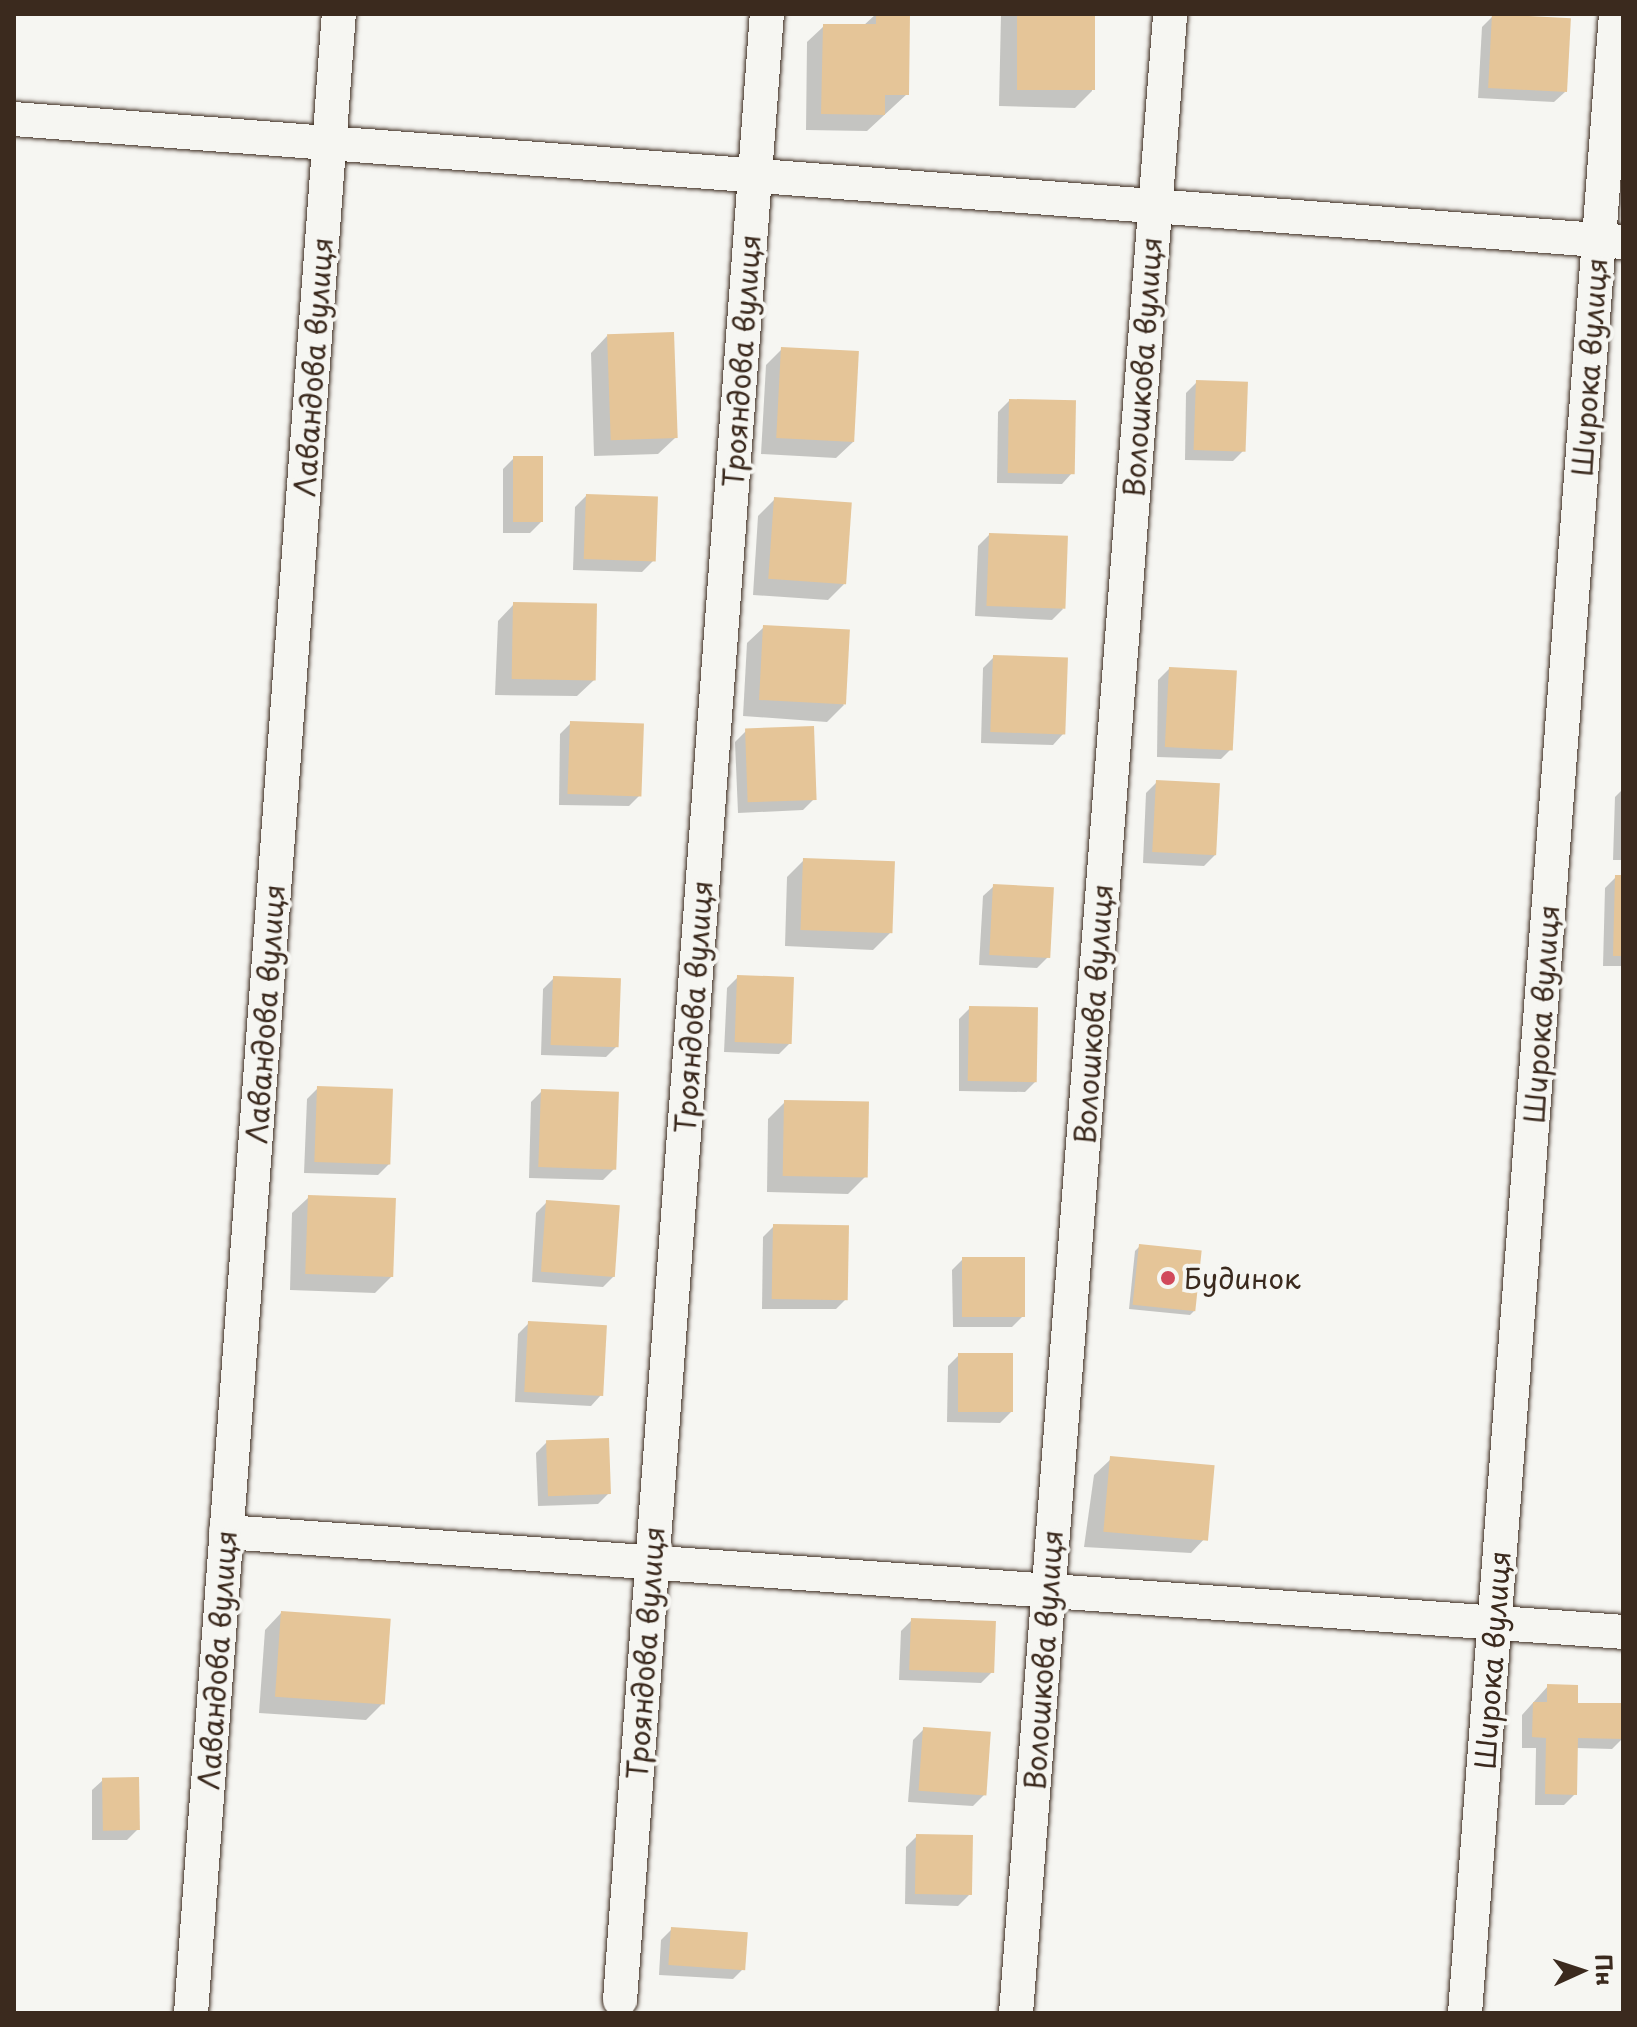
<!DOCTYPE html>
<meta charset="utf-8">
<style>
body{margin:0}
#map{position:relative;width:1637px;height:2027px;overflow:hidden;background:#f6f6f2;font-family:"Playpen Sans",sans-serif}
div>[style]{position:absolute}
.shadow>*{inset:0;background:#0003}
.building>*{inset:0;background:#e5c598;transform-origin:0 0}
.roads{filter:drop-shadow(0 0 2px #3b2a1e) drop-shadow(0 0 2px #3b2a1e)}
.street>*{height:34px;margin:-17px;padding:0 17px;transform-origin:17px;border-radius:17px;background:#f6f6f2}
.dots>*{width:22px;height:22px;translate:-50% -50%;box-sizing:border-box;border:4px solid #f6f6f2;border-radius:50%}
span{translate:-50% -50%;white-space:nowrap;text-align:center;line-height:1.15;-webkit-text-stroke:8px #f6f6f2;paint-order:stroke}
.street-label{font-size:28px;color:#3b2a1e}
.poi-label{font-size:28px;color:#3b2a1e}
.left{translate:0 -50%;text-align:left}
.frame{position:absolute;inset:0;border:16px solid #3b2a1e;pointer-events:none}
.north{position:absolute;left:1541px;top:1931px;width:80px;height:80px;-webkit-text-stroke:6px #f6f6f2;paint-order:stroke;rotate:87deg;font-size:22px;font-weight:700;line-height:32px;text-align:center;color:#3b2a1e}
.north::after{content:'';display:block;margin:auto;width:28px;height:36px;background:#3b2a1e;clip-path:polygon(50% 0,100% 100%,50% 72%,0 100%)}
</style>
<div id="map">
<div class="shadow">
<i style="clip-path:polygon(876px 14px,908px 14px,907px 94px,867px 131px,806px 130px,807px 42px,824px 26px,863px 26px)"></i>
<i style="clip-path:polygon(1001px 14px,1093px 14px,1092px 91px,1075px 108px,999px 106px)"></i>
<i style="clip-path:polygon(1493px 16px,1565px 92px,1554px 102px,1478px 98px,1482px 27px)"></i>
<i style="clip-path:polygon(607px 336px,675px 438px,658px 454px,594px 456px,591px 353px)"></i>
<i style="clip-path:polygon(782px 349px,853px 442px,836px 458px,761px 454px,766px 365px)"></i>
<i style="clip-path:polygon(1197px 382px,1244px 450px,1233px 461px,1185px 460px,1186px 393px)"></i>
<i style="clip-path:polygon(1009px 401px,1072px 473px,1062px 484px,997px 483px,998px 412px)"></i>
<i style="clip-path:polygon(514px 458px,541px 522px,530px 533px,503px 533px,503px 469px)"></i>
<i style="clip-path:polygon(586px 496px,653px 561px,642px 572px,573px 570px,575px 507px)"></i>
<i style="clip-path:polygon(775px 499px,845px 583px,828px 600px,753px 595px,758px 516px)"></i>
<i style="clip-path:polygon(989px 535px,1063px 609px,1052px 620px,975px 616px,978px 546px)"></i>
<i style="clip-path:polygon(514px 604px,594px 680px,577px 696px,495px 695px,498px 621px)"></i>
<i style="clip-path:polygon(764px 627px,844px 705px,827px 722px,743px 716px,747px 643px)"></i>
<i style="clip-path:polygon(994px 657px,1063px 734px,1053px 745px,981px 743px,983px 668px)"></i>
<i style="clip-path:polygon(1169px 669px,1232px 748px,1221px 759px,1157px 757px,1158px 680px)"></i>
<i style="clip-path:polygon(571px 723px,640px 795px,629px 806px,559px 805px,560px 734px)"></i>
<i style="clip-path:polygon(746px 731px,814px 799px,803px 810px,738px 813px,735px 742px)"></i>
<i style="clip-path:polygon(1157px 782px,1215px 855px,1204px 866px,1143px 863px,1146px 793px)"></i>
<i style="clip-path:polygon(1623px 789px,1623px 860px,1613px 860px,1615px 797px)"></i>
<i style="clip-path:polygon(804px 860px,890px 933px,873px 950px,785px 946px,787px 877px)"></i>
<i style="clip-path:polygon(1616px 877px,1623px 877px,1623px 966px,1603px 966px,1605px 888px)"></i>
<i style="clip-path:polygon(994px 886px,1048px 957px,1037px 968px,979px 965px,983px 896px)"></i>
<i style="clip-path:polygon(738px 977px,790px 1043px,779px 1054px,724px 1052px,727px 988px)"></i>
<i style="clip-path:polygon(554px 978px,617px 1046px,606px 1057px,541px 1055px,543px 989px)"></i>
<i style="clip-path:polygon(970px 1008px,1036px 1081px,1025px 1092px,959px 1091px,959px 1019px)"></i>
<i style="clip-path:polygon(318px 1088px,389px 1164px,378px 1175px,304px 1173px,307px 1099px)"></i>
<i style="clip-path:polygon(542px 1091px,614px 1169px,603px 1180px,529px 1178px,531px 1102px)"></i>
<i style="clip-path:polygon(785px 1102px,865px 1177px,848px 1194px,767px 1192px,768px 1119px)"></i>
<i style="clip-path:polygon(309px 1197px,392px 1276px,375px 1293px,290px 1290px,292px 1213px)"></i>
<i style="clip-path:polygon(547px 1202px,614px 1276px,603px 1287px,532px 1282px,536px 1213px)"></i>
<i style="clip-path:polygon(774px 1226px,847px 1298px,836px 1309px,762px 1309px,763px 1237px)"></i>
<i style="clip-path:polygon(1140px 1246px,1195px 1310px,1190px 1315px,1129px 1309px,1135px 1251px)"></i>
<i style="clip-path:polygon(963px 1259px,1023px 1316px,1012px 1327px,953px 1327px,952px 1270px)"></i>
<i style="clip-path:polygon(529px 1323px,601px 1395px,591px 1406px,515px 1402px,518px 1334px)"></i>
<i style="clip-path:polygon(959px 1355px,1011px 1412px,1000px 1423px,947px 1422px,948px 1366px)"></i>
<i style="clip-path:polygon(547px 1442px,609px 1493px,598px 1504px,538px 1506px,536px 1453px)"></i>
<i style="clip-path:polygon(1111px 1459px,1207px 1536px,1191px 1553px,1084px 1547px,1094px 1475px)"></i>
<i style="clip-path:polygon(281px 1613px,382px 1704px,366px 1720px,259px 1713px,265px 1630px)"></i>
<i style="clip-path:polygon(912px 1620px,992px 1672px,981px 1683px,899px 1680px,901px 1631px)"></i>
<i style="clip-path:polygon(1548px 1686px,1623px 1738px,1612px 1749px,1576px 1748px,1575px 1794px,1564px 1805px,1535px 1805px,1536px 1748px,1522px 1748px,1522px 1715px)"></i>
<i style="clip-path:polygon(924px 1729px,984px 1795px,973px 1806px,908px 1802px,913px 1740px)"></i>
<i style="clip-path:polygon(103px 1780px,138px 1829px,127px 1840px,92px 1840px,92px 1790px)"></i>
<i style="clip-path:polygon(917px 1836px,969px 1895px,958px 1906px,905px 1904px,906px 1847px)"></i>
<i style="clip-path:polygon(672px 1929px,744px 1968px,733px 1979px,659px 1975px,661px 1940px)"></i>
</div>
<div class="building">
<i style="clip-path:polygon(876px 14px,910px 14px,909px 95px,885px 95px,885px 115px,821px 114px,823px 24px,876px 24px)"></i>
<i style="left:1017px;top:14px;width:78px;height:76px"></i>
<i style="left:1492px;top:14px;width:79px;height:74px;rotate:3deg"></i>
<i style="left:674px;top:332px;width:106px;height:67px;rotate:88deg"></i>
<i style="left:781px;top:347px;width:78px;height:91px;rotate:3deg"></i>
<i style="left:1196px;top:380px;width:52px;height:70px;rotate:2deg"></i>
<i style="left:1009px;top:399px;width:67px;height:74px;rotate:1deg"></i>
<i style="left:513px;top:456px;width:30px;height:66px"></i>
<i style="left:586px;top:494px;width:72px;height:65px;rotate:2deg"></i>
<i style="left:774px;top:497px;width:78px;height:82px;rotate:4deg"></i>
<i style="left:989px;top:533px;width:79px;height:73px;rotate:2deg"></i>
<i style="left:513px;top:602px;width:84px;height:77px;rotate:1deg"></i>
<i style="left:763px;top:625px;width:87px;height:75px;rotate:3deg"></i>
<i style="left:993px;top:655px;width:75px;height:77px;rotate:2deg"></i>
<i style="left:1169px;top:667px;width:68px;height:80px;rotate:3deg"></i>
<i style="left:570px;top:721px;width:74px;height:73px;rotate:2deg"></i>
<i style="left:814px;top:726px;width:74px;height:69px;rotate:88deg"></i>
<i style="left:1156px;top:780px;width:64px;height:72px;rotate:3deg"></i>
<i style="left:803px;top:858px;width:92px;height:72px;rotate:2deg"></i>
<i style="clip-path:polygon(1615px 875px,1623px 875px,1623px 956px,1613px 956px)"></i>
<i style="left:993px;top:884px;width:61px;height:71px;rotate:3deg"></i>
<i style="left:737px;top:975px;width:57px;height:67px;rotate:2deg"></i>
<i style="left:553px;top:976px;width:68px;height:69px;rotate:2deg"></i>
<i style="left:969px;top:1006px;width:69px;height:75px;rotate:1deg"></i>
<i style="left:317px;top:1086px;width:76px;height:76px;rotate:2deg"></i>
<i style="left:541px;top:1089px;width:78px;height:78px;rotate:2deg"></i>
<i style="left:784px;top:1100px;width:85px;height:76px;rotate:1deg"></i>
<i style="left:308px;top:1195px;width:88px;height:79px;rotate:2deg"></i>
<i style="left:546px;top:1200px;width:74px;height:72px;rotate:4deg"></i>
<i style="left:773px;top:1224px;width:76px;height:75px;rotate:1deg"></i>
<i style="left:1139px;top:1244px;width:63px;height:61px;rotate:6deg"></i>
<i style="left:962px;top:1257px;width:63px;height:60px"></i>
<i style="left:528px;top:1321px;width:79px;height:71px;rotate:3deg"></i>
<i style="left:958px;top:1353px;width:55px;height:59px"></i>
<i style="left:609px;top:1438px;width:56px;height:63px;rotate:88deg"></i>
<i style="left:1110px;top:1456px;width:105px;height:76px;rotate:5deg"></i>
<i style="left:281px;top:1611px;width:110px;height:86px;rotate:4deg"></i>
<i style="left:911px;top:1618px;width:85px;height:52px;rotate:2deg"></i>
<i style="clip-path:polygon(1547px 1684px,1578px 1685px,1578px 1703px,1623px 1703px,1623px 1739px,1578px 1738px,1577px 1795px,1545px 1794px,1546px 1738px,1532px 1737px,1533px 1702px,1547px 1702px)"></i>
<i style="left:923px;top:1727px;width:68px;height:64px;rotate:4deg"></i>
<i style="left:139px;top:1777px;width:53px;height:37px;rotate:89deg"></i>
<i style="left:916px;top:1834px;width:57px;height:60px;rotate:1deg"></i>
<i style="left:671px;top:1927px;width:77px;height:38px;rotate:4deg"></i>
</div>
<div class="roads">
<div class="street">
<i style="left:14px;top:119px;width:1614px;rotate:4.37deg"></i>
<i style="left:226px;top:1532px;width:1401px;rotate:4.09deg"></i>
<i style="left:620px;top:2000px;width:1991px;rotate:-85.77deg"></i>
<i style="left:191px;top:2013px;width:2004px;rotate:-85.77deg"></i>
<i style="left:1016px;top:2013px;width:2005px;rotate:-85.59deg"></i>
<i style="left:1465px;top:2013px;width:2005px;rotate:-85.68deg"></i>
</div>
</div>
<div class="dots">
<i style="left:1168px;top:1278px;background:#d1495b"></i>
</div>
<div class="street-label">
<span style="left:741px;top:361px;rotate:-86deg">Трояндова вулиця</span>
<span style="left:313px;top:367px;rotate:-86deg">Лавандова вулиця</span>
<span style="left:1142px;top:367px;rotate:-86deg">Волошкова вулиця</span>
<span style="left:1589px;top:367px;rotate:-86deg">Широка вулиця</span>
<span style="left:693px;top:1007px;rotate:-86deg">Трояндова вулиця</span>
<span style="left:265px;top:1014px;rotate:-86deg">Лавандова вулиця</span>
<span style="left:1093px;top:1014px;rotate:-86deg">Волошкова вулиця</span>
<span style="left:1541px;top:1014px;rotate:-86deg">Широка вулиця</span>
<span style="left:645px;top:1653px;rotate:-86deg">Трояндова вулиця</span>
<span style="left:217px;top:1660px;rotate:-86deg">Лавандова вулиця</span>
<span style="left:1043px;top:1660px;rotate:-86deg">Волошкова вулиця</span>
<span style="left:1492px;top:1660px;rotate:-86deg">Широка вулиця</span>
</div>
<div class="poi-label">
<span class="left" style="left:1184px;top:1278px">Будинок</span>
</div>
<div class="frame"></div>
<div class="north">Пн</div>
</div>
